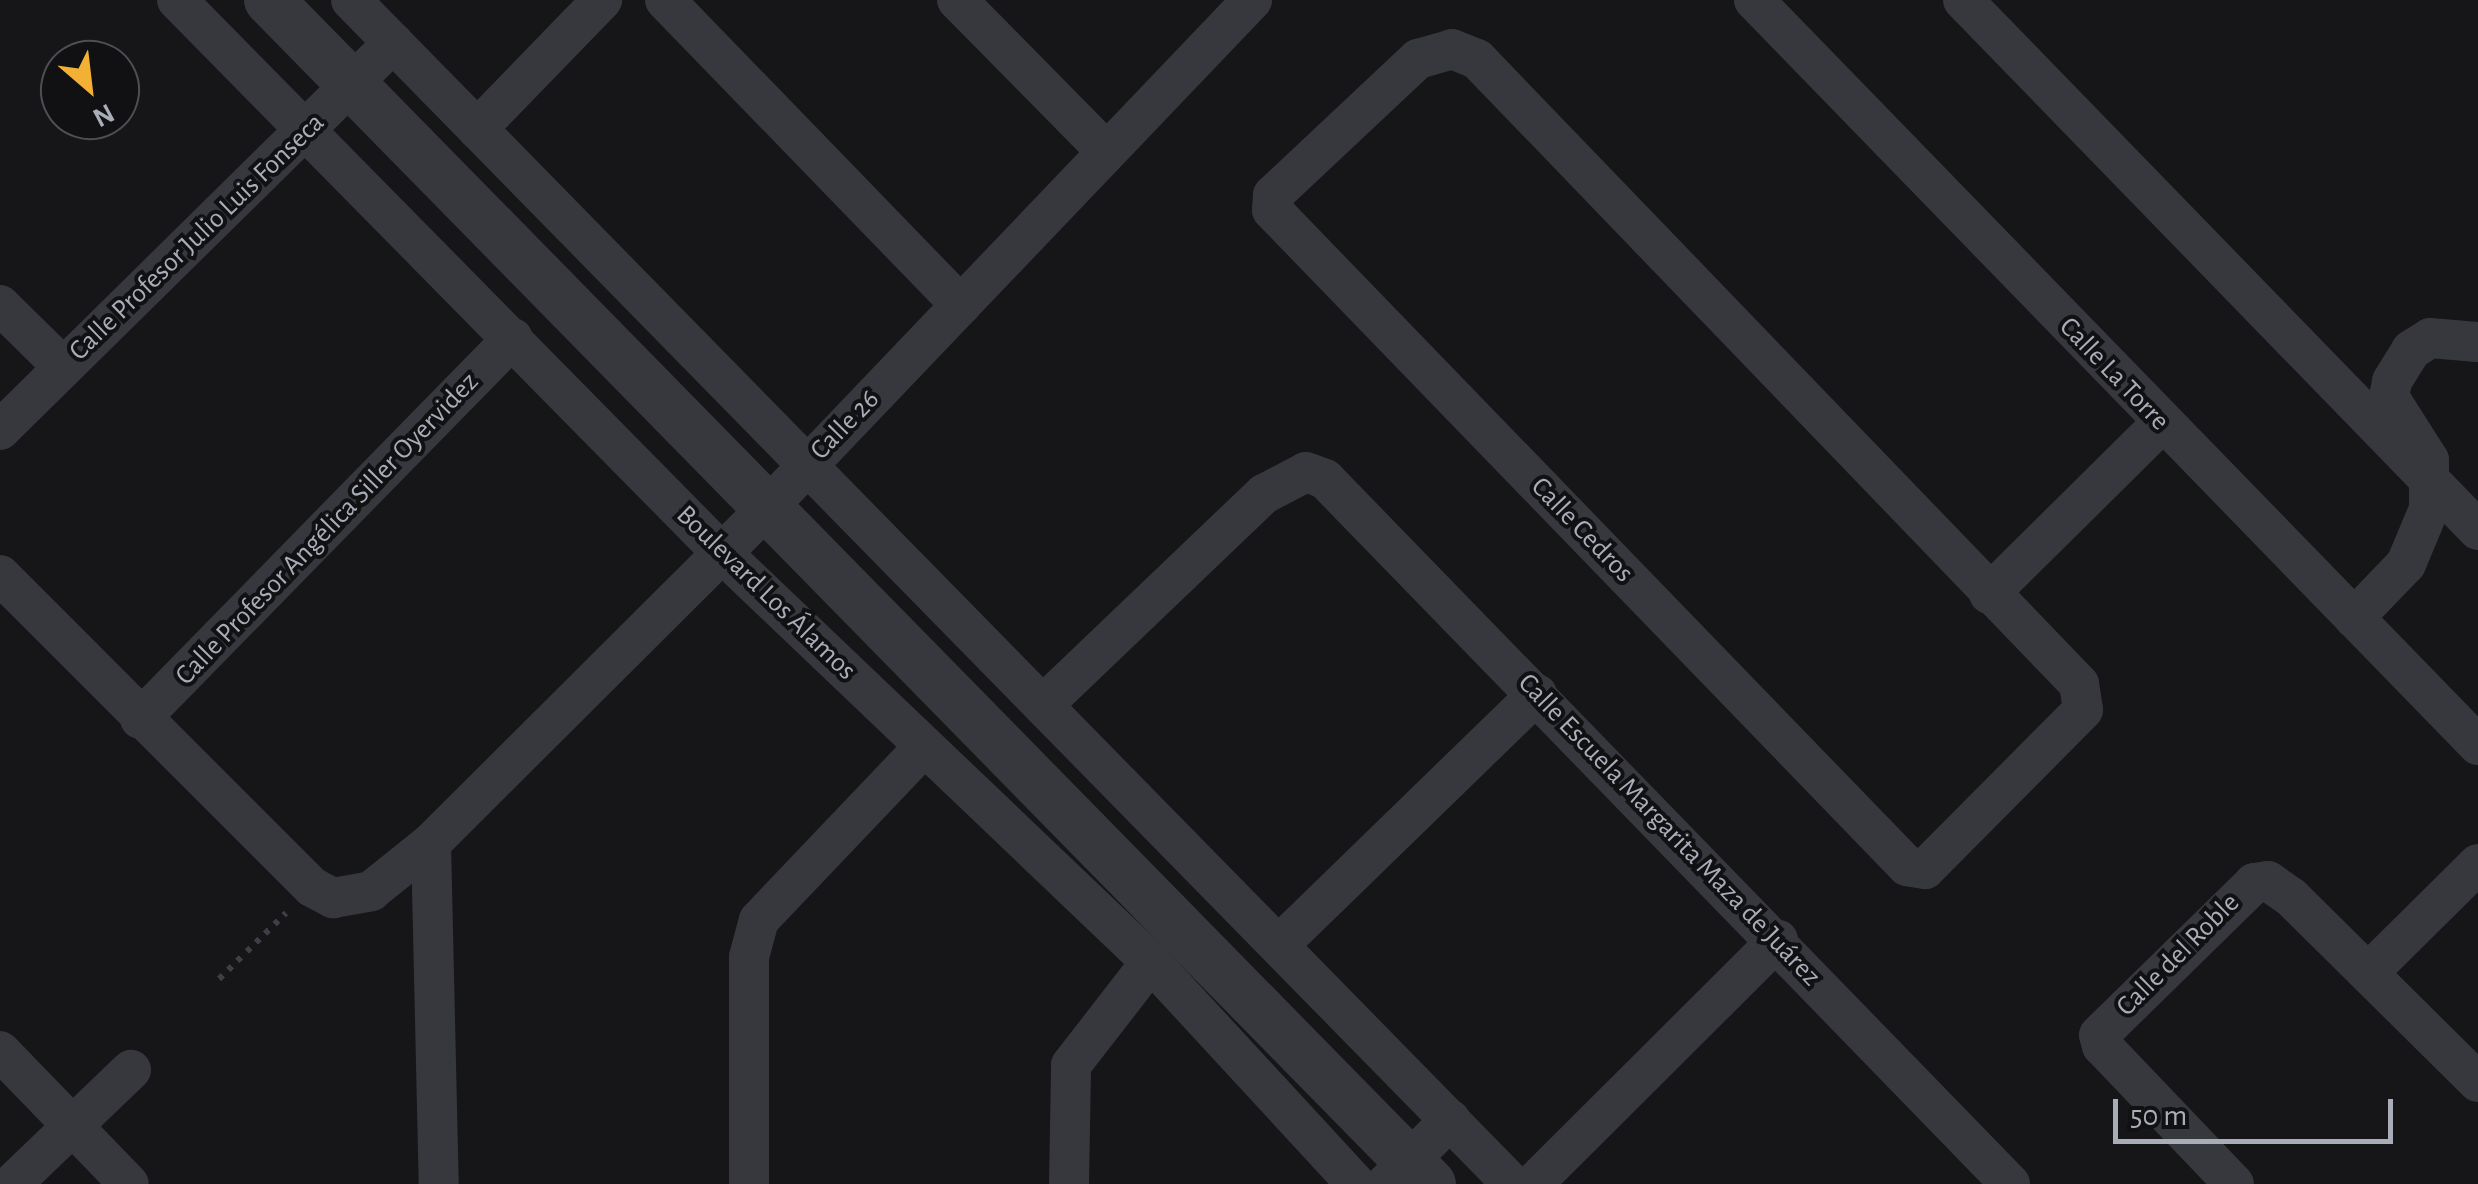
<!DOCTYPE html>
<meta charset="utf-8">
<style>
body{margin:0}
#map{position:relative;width:2478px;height:1184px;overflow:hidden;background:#161618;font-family:"Alegreya Sans",sans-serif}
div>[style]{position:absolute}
.path>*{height:6px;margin-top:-3px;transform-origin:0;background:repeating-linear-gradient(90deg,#3d3f44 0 5px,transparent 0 13px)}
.minor>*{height:40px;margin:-20px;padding:0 20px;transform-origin:20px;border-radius:20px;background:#37383d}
.tertiary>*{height:50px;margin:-25px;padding:0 25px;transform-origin:25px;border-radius:25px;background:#37383d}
span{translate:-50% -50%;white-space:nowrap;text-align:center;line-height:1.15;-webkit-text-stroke:8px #111113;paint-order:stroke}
.street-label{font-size:28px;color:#a8adb8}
.north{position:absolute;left:40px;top:40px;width:100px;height:100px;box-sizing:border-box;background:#111113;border:2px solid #4d4f55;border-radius:50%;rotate:152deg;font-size:28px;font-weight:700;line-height:40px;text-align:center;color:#a8adb8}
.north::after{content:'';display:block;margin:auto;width:35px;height:45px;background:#f2b134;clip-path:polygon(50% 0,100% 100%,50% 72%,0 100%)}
.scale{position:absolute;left:2113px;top:1099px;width:280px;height:45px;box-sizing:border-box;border:5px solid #a8adb8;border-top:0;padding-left:12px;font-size:30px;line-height:35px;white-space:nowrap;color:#a8adb8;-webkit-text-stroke:8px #111113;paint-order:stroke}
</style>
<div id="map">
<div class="path">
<i style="left:219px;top:979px;width:94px;rotate:-44.6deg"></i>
</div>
<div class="minor">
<i style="left:177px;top:0;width:776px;rotate:45.42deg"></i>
<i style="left:722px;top:553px;width:593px;rotate:43.63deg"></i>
<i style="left:1151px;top:962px;width:302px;rotate:47.3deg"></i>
<i style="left:351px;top:0;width:1658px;rotate:45.56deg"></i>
<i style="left:665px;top:0;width:425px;rotate:45.9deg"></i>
<i style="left:957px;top:0;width:211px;rotate:45.4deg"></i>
<i style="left:1754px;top:0;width:1039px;rotate:45.82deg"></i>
<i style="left:1963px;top:0;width:739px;rotate:45.82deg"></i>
<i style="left:1452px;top:49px;width:27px;rotate:22deg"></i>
<i style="left:1477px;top:59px;width:868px;rotate:46.07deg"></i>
<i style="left:2079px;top:684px;width:26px;rotate:81deg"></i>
<i style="left:2083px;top:710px;width:224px;rotate:134.8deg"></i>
<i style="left:1925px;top:869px;width:18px;rotate:-171deg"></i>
<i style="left:1907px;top:866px;width:913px;rotate:-134.07deg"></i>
<i style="left:1272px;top:210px;width:15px;rotate:-86deg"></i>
<i style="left:1273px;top:195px;width:199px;rotate:-43.2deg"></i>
<i style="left:1418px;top:59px;width:35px;rotate:-16deg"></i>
<i style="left:477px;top:129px;width:180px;rotate:-45.9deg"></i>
<i style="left:0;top:305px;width:88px;rotate:44.5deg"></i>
<i style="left:0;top:430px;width:552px;rotate:-44.56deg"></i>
<i style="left:0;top:575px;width:441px;rotate:45deg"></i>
<i style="left:312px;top:887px;width:24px;rotate:28deg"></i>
<i style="left:333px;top:898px;width:39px;rotate:-10deg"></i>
<i style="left:371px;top:891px;width:77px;rotate:-38.7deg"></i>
<i style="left:431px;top:843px;width:473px;rotate:-44.9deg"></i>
<i style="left:766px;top:509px;width:704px;rotate:-46.32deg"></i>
<i style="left:1989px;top:594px;width:243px;rotate:-44.7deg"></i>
<i style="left:2354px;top:618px;width:75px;rotate:-46.1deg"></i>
<i style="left:2406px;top:564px;width:60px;rotate:-67.3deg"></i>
<i style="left:2429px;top:509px;width:49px;rotate:-90deg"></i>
<i style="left:2429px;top:460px;width:75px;rotate:-122.4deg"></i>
<i style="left:2389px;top:397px;width:16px;rotate:-79deg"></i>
<i style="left:2392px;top:381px;width:36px;rotate:-58deg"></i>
<i style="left:2411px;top:350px;width:22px;rotate:-32deg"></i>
<i style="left:2430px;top:338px;width:48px;rotate:4.8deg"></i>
<i style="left:1043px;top:705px;width:306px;rotate:-43.7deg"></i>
<i style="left:1264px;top:494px;width:47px;rotate:-27.6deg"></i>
<i style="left:1306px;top:472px;width:20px;rotate:20deg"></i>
<i style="left:1325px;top:479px;width:983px;rotate:45.82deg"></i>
<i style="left:140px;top:719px;width:533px;rotate:-45.61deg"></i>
<i style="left:431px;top:843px;width:341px;rotate:88.7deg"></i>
<i style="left:1279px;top:945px;width:360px;rotate:-44.2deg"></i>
<i style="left:2370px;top:971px;width:152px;rotate:-44.7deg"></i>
<i style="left:0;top:1051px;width:185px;rotate:45.9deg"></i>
<i style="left:12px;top:1184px;width:165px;rotate:-43.8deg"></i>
<i style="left:749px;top:1184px;width:227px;rotate:-90deg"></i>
<i style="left:749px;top:957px;width:38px;rotate:-75deg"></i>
<i style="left:759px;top:920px;width:239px;rotate:-46.4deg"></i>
<i style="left:1069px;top:1184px;width:119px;rotate:-89deg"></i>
<i style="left:1071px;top:1065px;width:130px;rotate:-52.2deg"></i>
<i style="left:1386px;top:1184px;width:91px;rotate:-45deg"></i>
<i style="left:1533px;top:1184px;width:346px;rotate:-44.9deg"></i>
<i style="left:2234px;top:1184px;width:191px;rotate:-133.7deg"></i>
<i style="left:2102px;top:1046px;width:11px;rotate:-105deg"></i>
<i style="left:2099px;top:1035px;width:217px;rotate:-44.4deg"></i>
<i style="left:2254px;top:883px;width:14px;rotate:-8deg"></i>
<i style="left:2268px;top:881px;width:28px;rotate:35deg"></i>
<i style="left:2291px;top:897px;width:263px;rotate:44.7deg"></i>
</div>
<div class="tertiary">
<i style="left:269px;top:0;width:1659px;rotate:45.54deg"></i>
</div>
<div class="street-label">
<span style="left:197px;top:237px;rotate:-44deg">Calle Profesor Julio Luis Fonseca</span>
<span style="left:2114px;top:374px;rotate:46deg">Calle La Torre</span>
<span style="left:845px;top:425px;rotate:-46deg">Calle 26</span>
<span style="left:327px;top:529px;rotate:-46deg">Calle Profesor Angélica Siller Oyervidez</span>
<span style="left:1582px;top:530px;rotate:46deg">Calle Cedros</span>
<span style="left:766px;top:593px;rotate:44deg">Boulevard Los Álamos</span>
<span style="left:1669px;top:830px;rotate:46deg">Calle Escuela Margarita Maza de Juárez</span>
<span style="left:2178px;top:955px;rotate:-45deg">Calle del Roble</span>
</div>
<div class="north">N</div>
<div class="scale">50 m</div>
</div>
